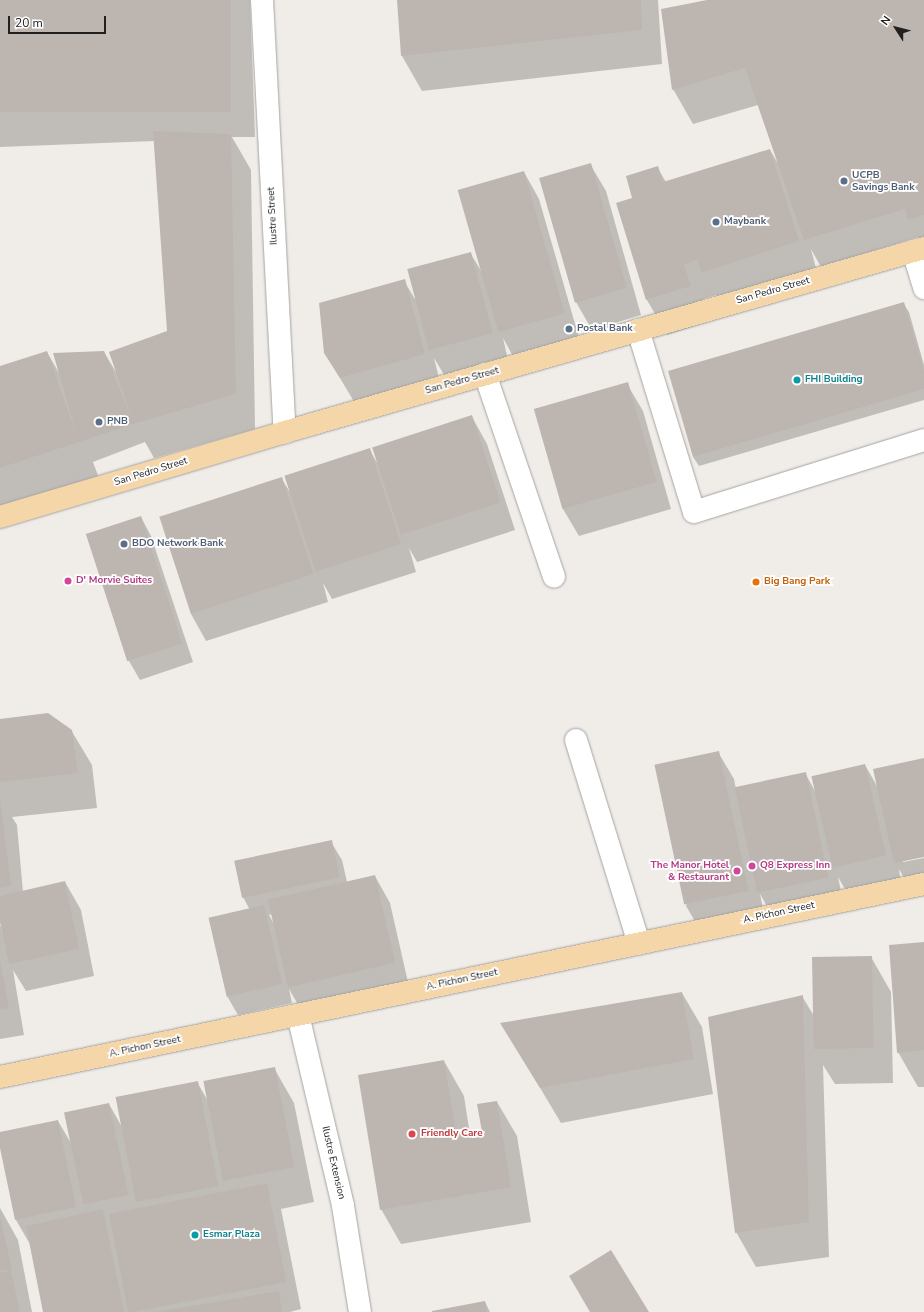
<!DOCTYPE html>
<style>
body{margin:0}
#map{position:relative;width:924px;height:1312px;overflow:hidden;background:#f0ede8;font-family:"Nunito Sans",sans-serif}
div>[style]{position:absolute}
.shadow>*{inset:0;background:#0003}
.building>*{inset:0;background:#bdb6b0;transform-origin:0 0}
.roads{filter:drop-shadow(0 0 1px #a4a4a4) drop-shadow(0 0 1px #a4a4a4)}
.minor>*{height:22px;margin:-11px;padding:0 11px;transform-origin:11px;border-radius:11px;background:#fff}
.major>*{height:22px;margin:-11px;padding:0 11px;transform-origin:11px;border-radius:11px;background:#f5d6a8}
.dots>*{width:11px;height:11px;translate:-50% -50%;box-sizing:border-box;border:2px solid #fff;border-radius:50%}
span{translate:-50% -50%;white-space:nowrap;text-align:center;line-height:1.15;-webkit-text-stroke:3.5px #fff;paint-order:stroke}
.service-label{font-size:10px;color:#4e5e75;font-weight:700}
.left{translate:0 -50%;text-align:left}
.street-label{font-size:10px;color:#202020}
.culture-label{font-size:10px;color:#0d838f;font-weight:700}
.hotel-label{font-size:10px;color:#b23c85;font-weight:700}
.right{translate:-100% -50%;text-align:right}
.food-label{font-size:10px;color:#c56008;font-weight:700}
.health-label{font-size:10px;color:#be3a42;font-weight:700}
.north{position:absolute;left:876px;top:8px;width:40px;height:40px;-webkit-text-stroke:3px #fff;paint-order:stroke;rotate:306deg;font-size:11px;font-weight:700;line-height:16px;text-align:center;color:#202020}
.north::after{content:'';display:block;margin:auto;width:14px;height:18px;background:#202020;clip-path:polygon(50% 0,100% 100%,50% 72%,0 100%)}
.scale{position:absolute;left:8px;top:16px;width:98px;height:18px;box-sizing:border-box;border:2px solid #202020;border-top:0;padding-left:5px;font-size:12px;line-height:14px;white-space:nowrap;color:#202020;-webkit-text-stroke:3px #fff;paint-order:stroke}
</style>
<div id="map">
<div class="shadow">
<i style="clip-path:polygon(0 0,250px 0,255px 137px,232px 137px,251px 170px,255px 429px,154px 458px,145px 442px,93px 462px,99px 478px,0 509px,0 367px,47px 352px,59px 373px,104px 352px,116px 372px,168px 332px,155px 141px,0 147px)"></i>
<i style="clip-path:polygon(398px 0,658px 0,662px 64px,422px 91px,402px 56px)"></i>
<i style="clip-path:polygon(713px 0,924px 0,924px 247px,918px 237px,821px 267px,811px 249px,818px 276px,722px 307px,716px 295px,703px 299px,710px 321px,667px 335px,647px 300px,617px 203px,634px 198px,657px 167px,666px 182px,770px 150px,779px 165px,758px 105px,693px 124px,673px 89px)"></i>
<i style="clip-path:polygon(590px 164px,606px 191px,641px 315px,592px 330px,576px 302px)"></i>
<i style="clip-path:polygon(524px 172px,539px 199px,580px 341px,515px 360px,503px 338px,508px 360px,446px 378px,434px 358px,440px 382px,356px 405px,325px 353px,404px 281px,415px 299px,470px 253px,482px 272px)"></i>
<i style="clip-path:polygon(903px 303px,909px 312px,924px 365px,924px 400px,699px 466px,693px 457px)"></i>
<i style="clip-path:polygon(627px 384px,643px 411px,671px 509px,579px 536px,563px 509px,535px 410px)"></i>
<i style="clip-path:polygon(472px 417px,487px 444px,515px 530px,417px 562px,409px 548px,416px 572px,332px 599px,323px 583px,328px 602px,206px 641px,191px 614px,281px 478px,290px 492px,369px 449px,378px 464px)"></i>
<i style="clip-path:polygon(141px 517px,151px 536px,193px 662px,140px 680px,129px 661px)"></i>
<i style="clip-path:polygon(0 720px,71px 730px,92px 765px,97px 808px,12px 817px,17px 825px,23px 892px,65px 882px,81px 910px,94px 976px,26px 991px,13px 970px,24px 1035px,0 1039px,0 924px,5px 940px,0 922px)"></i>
<i style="clip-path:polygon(718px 752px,734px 779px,736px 789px,805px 773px,815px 791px,865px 765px,877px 786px,924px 759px,924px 856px,903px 860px,903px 862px,924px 858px,924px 887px,911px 890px,899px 869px,901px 884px,849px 896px,838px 877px,844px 905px,775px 920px,760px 894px,765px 919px,702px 933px,686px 906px)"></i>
<i style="clip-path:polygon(evenodd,331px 842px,342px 860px,347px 882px,375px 876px,390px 903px,410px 991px,304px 1015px,289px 989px,292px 1003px,238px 1015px,227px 996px,250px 910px,244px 899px,236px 863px,331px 842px,272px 914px,274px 924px,269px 915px,272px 914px)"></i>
<i style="clip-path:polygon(924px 943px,924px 1087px,918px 1087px,898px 1052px)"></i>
<i style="clip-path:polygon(871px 957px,891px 992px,893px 1083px,835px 1084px,823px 1065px,829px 1257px,756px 1267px,736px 1232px,802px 996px,814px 1016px)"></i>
<i style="clip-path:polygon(682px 993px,702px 1027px,713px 1094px,561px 1123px,502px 1024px)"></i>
<i style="clip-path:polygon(444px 1061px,464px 1096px,470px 1135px,483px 1133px,497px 1102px,517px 1136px,531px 1222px,401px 1244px,381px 1209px)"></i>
<i style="clip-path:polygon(274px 1068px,294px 1103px,314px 1202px,281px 1209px,301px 1309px,290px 1312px,44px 1312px,31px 1246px,16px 1220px,0 1133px,58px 1121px,71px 1143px,109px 1104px,122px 1127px,197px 1082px,208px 1101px)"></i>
<i style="clip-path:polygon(0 1208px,18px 1240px,32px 1312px,0 1312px)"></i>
<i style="clip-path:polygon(485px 1302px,490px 1312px,434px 1312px)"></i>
</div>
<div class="building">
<i style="left:0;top:0;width:231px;height:112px"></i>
<i style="clip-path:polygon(397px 0,641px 0,642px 30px,401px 56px)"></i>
<i style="clip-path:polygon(707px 0,924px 0,924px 215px,908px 220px,905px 209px,804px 240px,745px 68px,672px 90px,661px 9px)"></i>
<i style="clip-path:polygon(153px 131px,231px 134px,236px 394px,133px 424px,0 468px,0 366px,47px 351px,77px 436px,53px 353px,104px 351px,131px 416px,109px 352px,167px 331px)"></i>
<i style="clip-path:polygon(770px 149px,799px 241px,701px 273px,698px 260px,684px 264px,691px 286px,646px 300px,616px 203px,632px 198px,626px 176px,658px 166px,663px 182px)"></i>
<i style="left:591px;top:163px;width:130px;height:54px;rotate:74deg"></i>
<i style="left:524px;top:171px;width:148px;height:69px;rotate:74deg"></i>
<i style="left:471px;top:252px;width:84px;height:66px;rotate:75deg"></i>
<i style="clip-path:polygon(405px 279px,425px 354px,340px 378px,324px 353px,319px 303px)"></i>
<i style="clip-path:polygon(904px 302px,924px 371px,924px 389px,693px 457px,668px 371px)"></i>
<i style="left:628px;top:382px;width:104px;height:98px;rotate:74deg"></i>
<i style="left:472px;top:415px;width:92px;height:105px;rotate:72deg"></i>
<i style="left:370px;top:448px;width:101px;height:90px;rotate:72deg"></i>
<i style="left:282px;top:477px;width:102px;height:129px;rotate:72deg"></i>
<i style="left:141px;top:516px;width:134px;height:58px;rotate:72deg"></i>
<i style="clip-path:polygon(48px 713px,72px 730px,78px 773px,0 782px,0 719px)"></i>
<i style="left:719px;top:751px;width:143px;height:66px;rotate:78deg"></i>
<i style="clip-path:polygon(924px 758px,924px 857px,894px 863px,873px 769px)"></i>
<i style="left:865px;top:764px;width:94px;height:55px;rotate:77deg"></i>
<i style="left:806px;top:772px;width:108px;height:73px;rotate:78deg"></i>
<i style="clip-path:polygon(0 797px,11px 886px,0 888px)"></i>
<i style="left:332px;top:840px;width:38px;height:100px;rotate:78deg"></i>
<i style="left:375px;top:875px;width:90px;height:110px;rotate:77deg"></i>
<i style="clip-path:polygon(65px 881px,79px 949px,9px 964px,0 921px,0 896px)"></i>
<i style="left:264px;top:905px;width:81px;height:57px;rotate:77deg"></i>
<i style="clip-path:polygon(924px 942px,924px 1050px,897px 1053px,889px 945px)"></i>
<i style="left:872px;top:956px;width:92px;height:60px;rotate:89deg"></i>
<i style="clip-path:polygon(0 959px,9px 1008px,0 1009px)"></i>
<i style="clip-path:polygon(682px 992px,694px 1059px,540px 1088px,500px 1023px)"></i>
<i style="clip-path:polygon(803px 995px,809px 1222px,735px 1233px,708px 1017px)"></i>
<i style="clip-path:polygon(444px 1060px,457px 1137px,482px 1132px,477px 1104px,497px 1101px,511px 1187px,380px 1210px,358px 1075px)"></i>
<i style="left:275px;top:1067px;width:102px;height:73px;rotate:79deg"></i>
<i style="left:198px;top:1081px;width:107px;height:84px;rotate:79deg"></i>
<i style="left:109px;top:1103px;width:94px;height:46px;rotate:78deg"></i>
<i style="clip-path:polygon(58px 1120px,76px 1207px,15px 1220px,0 1148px,0 1132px)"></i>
<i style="left:267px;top:1183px;width:101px;height:161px;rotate:79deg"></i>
<i style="clip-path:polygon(103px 1209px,124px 1312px,43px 1312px,26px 1226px)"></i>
<i style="clip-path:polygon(0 1215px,12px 1269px,0 1271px)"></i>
<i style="clip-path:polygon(611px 1250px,649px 1312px,590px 1312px,569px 1276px)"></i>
<i style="clip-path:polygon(11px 1270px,20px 1312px,0 1312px,0 1273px)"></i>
<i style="clip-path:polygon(279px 1291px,282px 1312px,161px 1312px,161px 1311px)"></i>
<i style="clip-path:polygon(485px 1301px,487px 1312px,432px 1312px,432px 1311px)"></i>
</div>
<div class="roads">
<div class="minor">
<i style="left:262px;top:0;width:433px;rotate:87deg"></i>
<i style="left:913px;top:251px;width:39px;rotate:73deg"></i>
<i style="left:638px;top:330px;width:190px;rotate:72.9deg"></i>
<i style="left:694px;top:512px;width:241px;rotate:-17.4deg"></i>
<i style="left:485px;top:374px;width:214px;rotate:71.2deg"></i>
<i style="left:576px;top:740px;width:213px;rotate:72.8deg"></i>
<i style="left:298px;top:1015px;width:196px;rotate:76.7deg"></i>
<i style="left:343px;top:1206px;width:107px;rotate:80.9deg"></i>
</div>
<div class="major">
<i style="left:0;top:517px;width:297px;rotate:-16.6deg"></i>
<i style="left:285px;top:432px;width:665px;rotate:-16.06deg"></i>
<i style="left:0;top:1077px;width:944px;rotate:-11.8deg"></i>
</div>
</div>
<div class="dots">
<i style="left:844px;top:181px;background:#5c6f8a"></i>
<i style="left:716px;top:222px;background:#5c6f8a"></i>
<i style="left:569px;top:329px;background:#5c6f8a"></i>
<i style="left:797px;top:380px;background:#0f9aa8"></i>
<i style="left:99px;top:422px;background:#5c6f8a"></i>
<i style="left:124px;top:544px;background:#5c6f8a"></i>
<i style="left:68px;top:581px;background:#d1479c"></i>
<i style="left:756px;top:582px;background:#e8710a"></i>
<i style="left:752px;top:866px;background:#d1479c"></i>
<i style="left:737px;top:871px;background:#d1479c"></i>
<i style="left:412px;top:1134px;background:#e0444e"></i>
<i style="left:195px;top:1235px;background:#0f9aa8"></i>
</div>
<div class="service-label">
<span class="left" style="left:852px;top:181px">UCPB<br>Savings Bank</span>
<span class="left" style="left:724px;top:222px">Maybank</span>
<span class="left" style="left:577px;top:329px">Postal Bank</span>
<span class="left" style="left:107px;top:422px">PNB</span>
<span class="left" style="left:132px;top:544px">BDO Network Bank</span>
</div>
<div class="street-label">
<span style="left:273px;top:216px;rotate:-93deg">Ilustre Street</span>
<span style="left:773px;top:291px;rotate:-16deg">San Pedro Street</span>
<span style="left:462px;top:381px;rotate:-16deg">San Pedro Street</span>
<span style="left:151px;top:472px;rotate:-17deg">San Pedro Street</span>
<span style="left:779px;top:913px;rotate:-12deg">A. Pichon Street</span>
<span style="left:462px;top:980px;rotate:-12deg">A. Pichon Street</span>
<span style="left:145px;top:1047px;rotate:-12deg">A. Pichon Street</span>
<span style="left:333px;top:1163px;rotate:77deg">Ilustre Extension</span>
</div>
<div class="culture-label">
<span class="left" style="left:805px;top:380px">FHI Building</span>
<span class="left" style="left:203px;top:1235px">Esmar Plaza</span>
</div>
<div class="hotel-label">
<span class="left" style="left:76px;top:581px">D' Morvie Suites</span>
<span class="right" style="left:729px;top:871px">The Manor Hotel<br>&amp; Restaurant</span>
<span class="left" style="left:760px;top:866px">Q8 Express Inn</span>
</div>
<div class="food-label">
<span class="left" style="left:764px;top:582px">Big Bang Park</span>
</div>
<div class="health-label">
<span class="left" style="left:421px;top:1134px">Friendly Care</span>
</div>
<div class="north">N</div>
<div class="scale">20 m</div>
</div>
